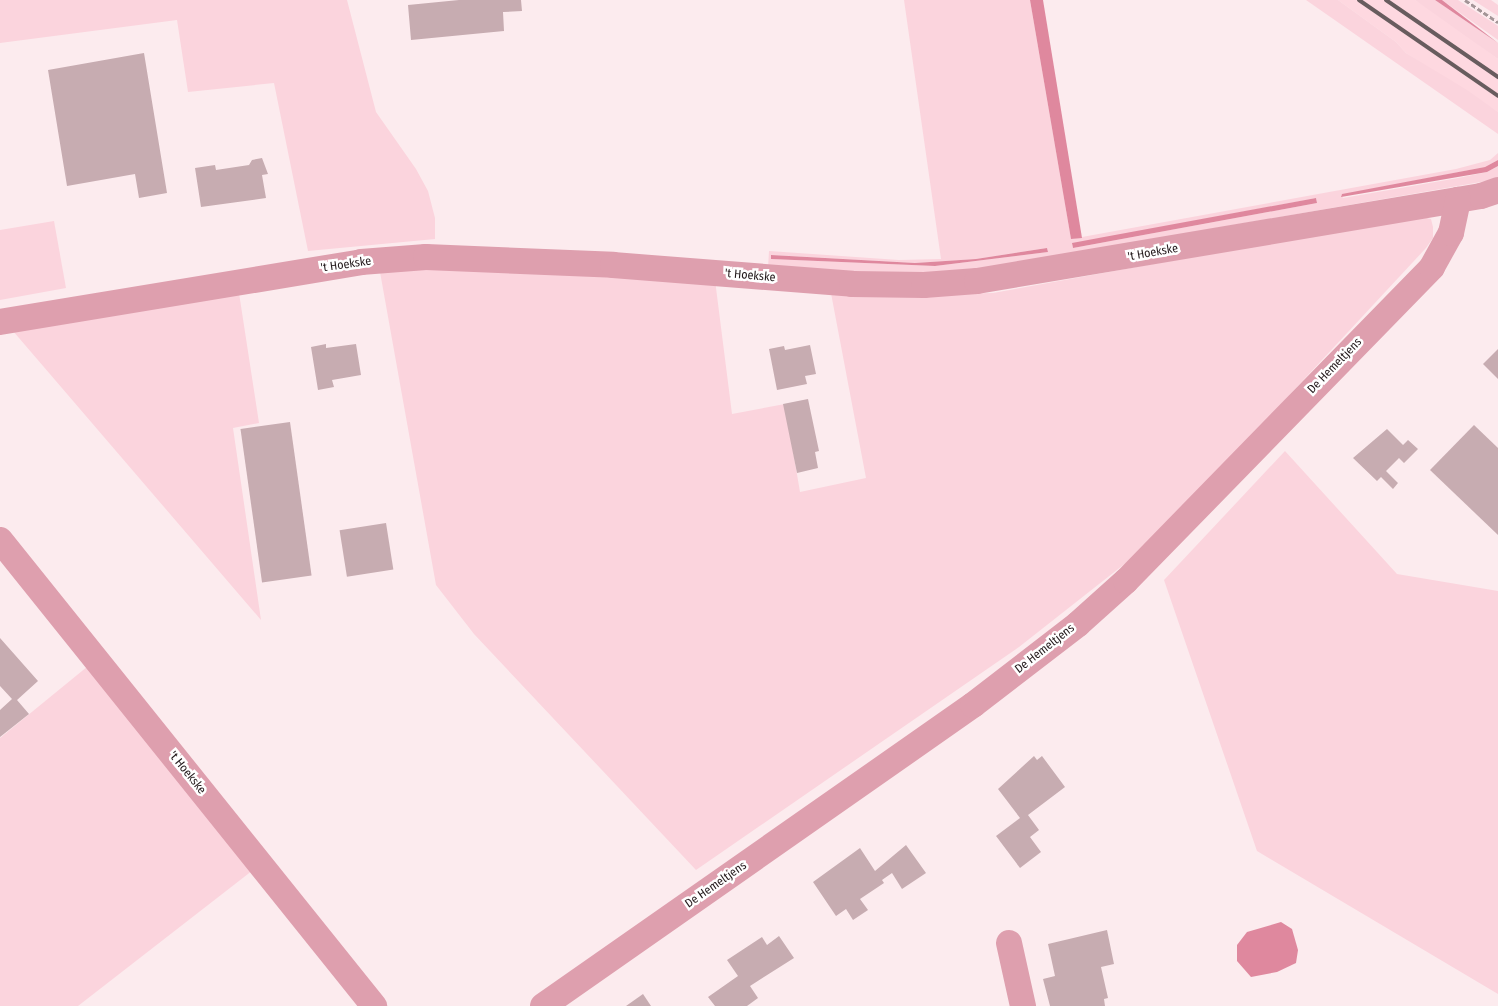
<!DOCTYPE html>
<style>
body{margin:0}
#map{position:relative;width:1498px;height:1006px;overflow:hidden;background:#fcebee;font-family:"Fira Sans Condensed",sans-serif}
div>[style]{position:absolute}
.built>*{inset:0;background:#fed8e0}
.green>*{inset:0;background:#fbd4dd}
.water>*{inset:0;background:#df889e}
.building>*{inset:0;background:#c7acb1;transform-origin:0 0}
.path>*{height:3px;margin-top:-1.5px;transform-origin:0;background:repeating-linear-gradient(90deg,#a39597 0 5px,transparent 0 7.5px)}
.minor>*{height:26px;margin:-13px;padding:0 13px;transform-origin:13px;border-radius:13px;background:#de9fae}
.rail>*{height:4px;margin:-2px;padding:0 2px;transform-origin:2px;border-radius:2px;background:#685c5e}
span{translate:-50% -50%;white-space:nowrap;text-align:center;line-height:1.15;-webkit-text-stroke:5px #fff;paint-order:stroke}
.street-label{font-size:12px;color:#22181a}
</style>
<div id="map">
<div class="built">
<i style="clip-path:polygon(1338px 0,1415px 0,1436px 13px,1498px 59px,1498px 112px,1406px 53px,1396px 42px)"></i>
</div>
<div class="green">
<i style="clip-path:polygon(0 0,347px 0,376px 112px,416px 169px,428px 191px,435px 218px,435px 239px,308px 251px,274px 83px,188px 92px,177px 20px,0 43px)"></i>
<i style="clip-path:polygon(evenodd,904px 0,1030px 0,1071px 239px,1456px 169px,1490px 160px,1498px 153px,1498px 160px,1485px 167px,1341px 195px,1343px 198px,1458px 178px,1487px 172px,1498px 166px,1498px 179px,941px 276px,768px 268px,769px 251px,899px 260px,941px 259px,904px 0,1316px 198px,1317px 203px,1073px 248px,1072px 244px,1316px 198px,904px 0,1047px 248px,1048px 252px,935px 266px,771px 259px,772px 255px,915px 263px,976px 259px,1047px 248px)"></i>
<i style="clip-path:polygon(1306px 0,1338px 0,1396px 42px,1406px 53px,1467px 90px,1498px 112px,1498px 134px)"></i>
<i style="clip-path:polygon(1415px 0,1435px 0,1498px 43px,1498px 59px)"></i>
<i style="clip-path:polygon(1442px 0,1458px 0,1498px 26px,1498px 40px)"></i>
<i style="clip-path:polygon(1473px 0,1491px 0,1498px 5px,1498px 16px)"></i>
<i style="clip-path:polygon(1418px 216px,1431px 219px,1433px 227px,1433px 238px,1426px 248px,1155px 540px,1019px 647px,696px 870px,474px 634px,436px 585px,380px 272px,433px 266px,715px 280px,732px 414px,785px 404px,800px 492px,866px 478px,830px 288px,941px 294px,993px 293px)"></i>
<i style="clip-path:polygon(54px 221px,66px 288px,0 300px,0 230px)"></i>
<i style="clip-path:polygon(239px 293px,259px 423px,233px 428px,261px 620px,13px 331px)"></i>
<i style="clip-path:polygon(1285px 451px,1397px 574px,1498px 591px,1498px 994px,1257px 851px,1164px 580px)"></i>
<i style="clip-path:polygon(93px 662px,257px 867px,78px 1006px,0 1006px,0 738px)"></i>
</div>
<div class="water">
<i style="clip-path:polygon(1030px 0,1043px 0,1082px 238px,1071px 239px)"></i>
<i style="clip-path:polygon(1435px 0,1442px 0,1498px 43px)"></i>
<i style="clip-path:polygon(1498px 160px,1498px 166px,1487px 172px,1341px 197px,1342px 194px,1485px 167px)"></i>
<i style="clip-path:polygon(1316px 198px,1317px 203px,1073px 248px,1072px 243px,1104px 237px)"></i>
<i style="clip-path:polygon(1047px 248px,1048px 252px,935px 266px,771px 259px,771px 255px,915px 263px,976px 259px)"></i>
<i style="clip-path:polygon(1281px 922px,1292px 929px,1298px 950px,1296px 963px,1277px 972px,1251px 977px,1237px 961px,1237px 945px,1247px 932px)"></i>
</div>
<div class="building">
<i style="clip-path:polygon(459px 0,521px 0,522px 11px,503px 12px,504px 31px,411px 40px,408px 5px)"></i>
<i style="clip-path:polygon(144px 53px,167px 193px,139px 198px,135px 174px,67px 186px,48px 70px)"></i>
<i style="clip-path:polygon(262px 158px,268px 174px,262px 175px,266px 198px,201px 207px,195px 168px,215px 165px,216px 170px,249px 165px,252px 160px)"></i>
<i style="clip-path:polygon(326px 344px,326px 348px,356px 344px,361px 375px,332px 380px,334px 387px,318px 390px,311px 347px)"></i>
<i style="clip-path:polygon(810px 345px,816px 374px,805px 376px,807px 384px,777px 390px,769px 349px,784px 346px,785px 350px)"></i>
<i style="clip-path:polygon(1498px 349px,1498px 379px,1483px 364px)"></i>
<i style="clip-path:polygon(808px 399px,819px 451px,815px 452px,818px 468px,797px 473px,783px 404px)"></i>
<i style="left:290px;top:422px;width:155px;height:50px;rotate:82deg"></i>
<i style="clip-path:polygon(1474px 425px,1498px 448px,1498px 535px,1430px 470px)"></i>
<i style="clip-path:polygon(1387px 429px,1403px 445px,1408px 440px,1418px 449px,1404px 463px,1399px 458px,1386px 471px,1398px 483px,1393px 489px,1381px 477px,1377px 481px,1353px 458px)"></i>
<i style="left:386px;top:523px;width:47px;height:47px;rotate:81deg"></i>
<i style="clip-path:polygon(0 638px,38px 681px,17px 700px,29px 714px,0 737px,0 710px,12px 699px,0 686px)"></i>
<i style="clip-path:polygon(1034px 756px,1037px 760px,1042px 756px,1065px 787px,1028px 815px,1039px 830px,1030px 837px,1041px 852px,1020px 868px,996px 836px,1020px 818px,998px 789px)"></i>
<i style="clip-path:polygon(906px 845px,926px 873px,902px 889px,892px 873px,882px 880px,884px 883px,860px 899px,868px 910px,853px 920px,846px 909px,836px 916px,813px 882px,860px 848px,875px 871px)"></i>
<i style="clip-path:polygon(1107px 930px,1114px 964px,1101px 967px,1108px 998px,1104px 999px,1105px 1006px,1050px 1006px,1043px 979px,1055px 976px,1048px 944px)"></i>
<i style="clip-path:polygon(779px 936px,794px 958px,750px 986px,758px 998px,747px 1006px,715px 1006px,708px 997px,738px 976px,727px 960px,762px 937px,767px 945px)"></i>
<i style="clip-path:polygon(643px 994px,651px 1006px,626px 1006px)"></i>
</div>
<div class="path">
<i style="left:1465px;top:0;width:40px;rotate:34deg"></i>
</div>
<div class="minor">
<i style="left:0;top:322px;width:366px;rotate:-9.4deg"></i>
<i style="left:361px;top:262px;width:65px;rotate:-4.4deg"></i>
<i style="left:426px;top:257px;width:187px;rotate:2.4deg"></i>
<i style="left:613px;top:265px;width:240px;rotate:4.5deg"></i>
<i style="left:852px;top:284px;width:72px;rotate:0.8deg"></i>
<i style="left:924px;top:285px;width:53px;rotate:-4.3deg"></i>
<i style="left:977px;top:281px;width:511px;rotate:-9.57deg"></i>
<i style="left:1481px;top:196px;width:18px;rotate:-19deg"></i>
<i style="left:0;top:540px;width:598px;rotate:51.25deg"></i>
<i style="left:1009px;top:943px;width:65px;rotate:77.5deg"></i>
<i style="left:543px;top:1006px;width:525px;rotate:-34.99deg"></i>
<i style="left:973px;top:705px;width:133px;rotate:-37.6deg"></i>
<i style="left:1078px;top:624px;width:64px;rotate:-41.9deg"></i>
<i style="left:1126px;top:581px;width:438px;rotate:-45.7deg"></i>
<i style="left:1432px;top:267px;width:39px;rotate:-61deg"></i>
<i style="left:1451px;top:233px;width:34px;rotate:-78deg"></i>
</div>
<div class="rail">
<i style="left:1359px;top:0;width:169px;rotate:34.6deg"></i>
<i style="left:1386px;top:0;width:136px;rotate:34.5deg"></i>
</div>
<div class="street-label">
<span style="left:1153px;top:253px;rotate:-10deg">'t Hoekske</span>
<span style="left:346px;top:265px;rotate:-8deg">'t Hoekske</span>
<span style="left:750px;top:276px;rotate:5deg">'t Hoekske</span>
<span style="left:1335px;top:366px;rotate:-46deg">De Hemeltjens</span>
<span style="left:1045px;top:649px;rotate:-38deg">De Hemeltjens</span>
<span style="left:187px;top:773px;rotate:51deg">'t Hoekske</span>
<span style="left:716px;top:885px;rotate:-35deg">De Hemeltjens</span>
</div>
</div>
